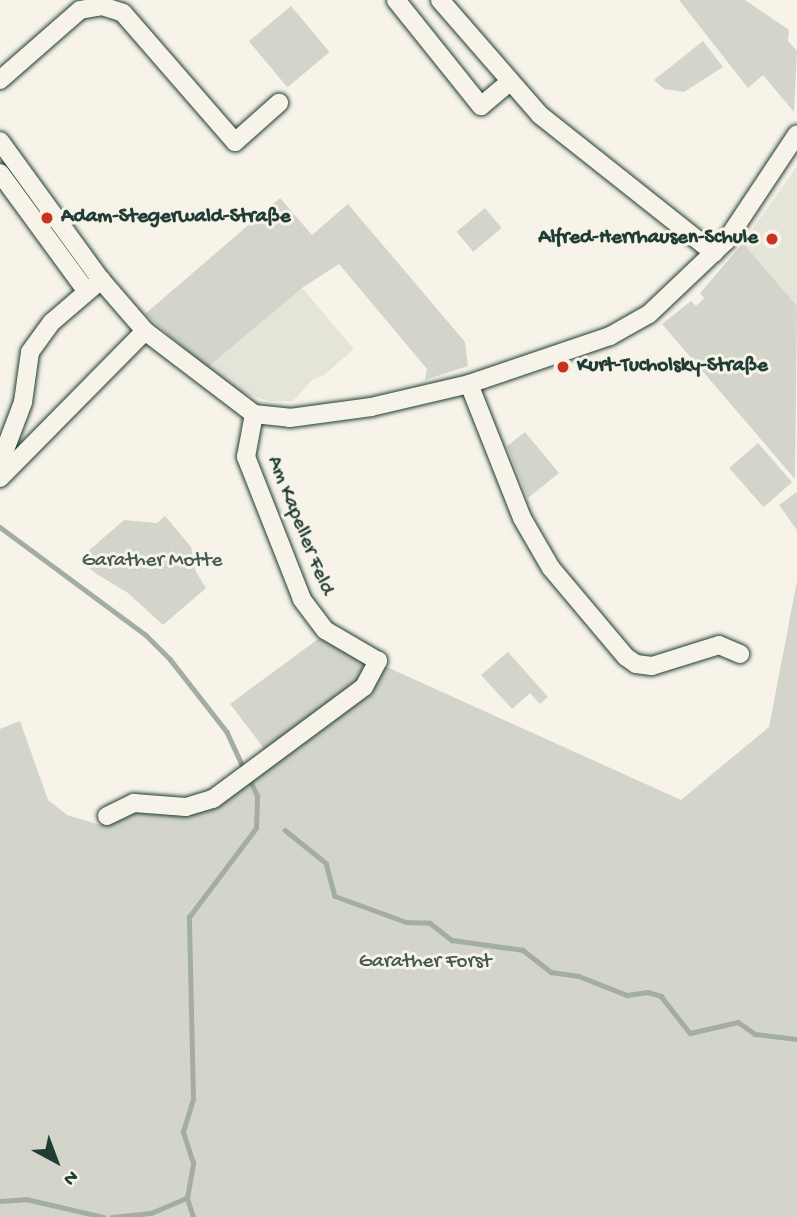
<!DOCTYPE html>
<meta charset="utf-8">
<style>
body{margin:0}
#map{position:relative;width:797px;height:1217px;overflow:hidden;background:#f7f3e8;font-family:"Gochi Hand",sans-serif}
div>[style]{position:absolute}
.built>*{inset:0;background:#e5e4d9}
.green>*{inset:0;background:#d3d5ca;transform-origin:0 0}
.stream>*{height:4.5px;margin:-2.25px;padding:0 2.25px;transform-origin:2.25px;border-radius:2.25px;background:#a4ada3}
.roads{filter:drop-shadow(0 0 2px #1f3d34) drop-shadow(0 0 2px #1f3d34)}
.minor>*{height:18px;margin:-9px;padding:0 9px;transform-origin:9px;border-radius:9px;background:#f7f3e8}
.dots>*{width:19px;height:19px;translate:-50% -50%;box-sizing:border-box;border:4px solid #f7f3e8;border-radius:50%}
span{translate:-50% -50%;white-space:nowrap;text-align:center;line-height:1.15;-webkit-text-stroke:6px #f7f3e8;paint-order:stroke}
.poi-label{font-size:21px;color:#1f3d34;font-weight:700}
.left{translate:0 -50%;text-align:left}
.right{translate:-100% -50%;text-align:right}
.street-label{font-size:21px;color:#1f3d34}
.park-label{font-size:21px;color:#435b52}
.north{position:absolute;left:21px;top:1126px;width:70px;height:70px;-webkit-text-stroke:5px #f7f3e8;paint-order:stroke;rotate:139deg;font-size:19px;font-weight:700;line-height:28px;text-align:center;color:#1f3d34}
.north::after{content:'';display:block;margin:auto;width:24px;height:32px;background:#1f3d34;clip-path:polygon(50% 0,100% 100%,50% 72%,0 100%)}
</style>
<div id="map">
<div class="built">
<i style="clip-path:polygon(797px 166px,797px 306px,743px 243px)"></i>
<i style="clip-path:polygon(302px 288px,354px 349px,323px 376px,313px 379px,293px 401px,271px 401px,241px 393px,207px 368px)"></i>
</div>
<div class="green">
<i style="clip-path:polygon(679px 0,745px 0,789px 30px,788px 41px,797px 51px,794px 112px,763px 75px,748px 88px)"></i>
<i style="left:291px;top:6px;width:60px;height:55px;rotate:50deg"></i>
<i style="clip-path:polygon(703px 41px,723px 67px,684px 92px,664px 89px,654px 80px)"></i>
<i style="clip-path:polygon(280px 198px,312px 235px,348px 204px,465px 342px,468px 366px,425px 380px,427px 369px,339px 264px,302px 288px,207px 368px,145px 314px)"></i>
<i style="left:485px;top:208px;width:26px;height:37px;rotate:50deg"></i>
<i style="clip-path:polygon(743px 243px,797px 306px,795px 479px,662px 324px,691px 301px,696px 306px,704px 298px,700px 293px)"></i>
<i style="clip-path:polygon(525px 432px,559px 473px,528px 498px,507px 446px)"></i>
<i style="left:758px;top:443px;width:52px;height:38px;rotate:49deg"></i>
<i style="clip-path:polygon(797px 492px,797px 530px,779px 505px)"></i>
<i style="clip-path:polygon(165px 516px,191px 547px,196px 572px,206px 588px,163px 625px,128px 593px,95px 573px,86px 565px,85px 554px,124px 520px,157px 523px)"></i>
<i style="clip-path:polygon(797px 581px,797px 1217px,0 1217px,0 729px,20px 721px,48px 800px,67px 815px,100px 825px,119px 811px,189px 808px,272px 759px,230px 704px,325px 634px,378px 663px,681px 800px,769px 727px)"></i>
<i style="clip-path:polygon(508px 652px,548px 697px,540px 704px,530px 693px,512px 709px,481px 675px)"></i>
</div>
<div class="stream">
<i style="left:0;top:527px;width:182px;rotate:36.5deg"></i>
<i style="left:146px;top:635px;width:34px;rotate:45deg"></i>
<i style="left:170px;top:659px;width:93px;rotate:52deg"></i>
<i style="left:227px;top:732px;width:43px;rotate:65.2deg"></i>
<i style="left:285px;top:830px;width:53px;rotate:38.8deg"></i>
<i style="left:326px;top:863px;width:34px;rotate:75deg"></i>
<i style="left:335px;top:896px;width:76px;rotate:20.1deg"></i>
<i style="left:406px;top:922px;width:24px;rotate:2deg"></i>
<i style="left:430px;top:923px;width:28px;rotate:38deg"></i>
<i style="left:452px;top:940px;width:72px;rotate:8deg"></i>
<i style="left:523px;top:950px;width:36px;rotate:38deg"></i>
<i style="left:551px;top:972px;width:28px;rotate:8deg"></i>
<i style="left:579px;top:976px;width:52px;rotate:21.6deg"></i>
<i style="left:627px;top:995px;width:21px;rotate:-8deg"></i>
<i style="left:648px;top:992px;width:14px;rotate:17deg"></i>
<i style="left:661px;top:996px;width:47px;rotate:51.9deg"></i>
<i style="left:690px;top:1033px;width:49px;rotate:-12.9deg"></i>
<i style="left:738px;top:1022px;width:21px;rotate:35deg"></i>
<i style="left:755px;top:1034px;width:42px;rotate:6.8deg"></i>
<i style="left:0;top:1201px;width:26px;rotate:-4deg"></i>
<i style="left:26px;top:1199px;width:80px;rotate:13deg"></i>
<i style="left:112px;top:1217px;width:39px;rotate:-6deg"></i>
<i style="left:151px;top:1213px;width:39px;rotate:-23deg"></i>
<i style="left:193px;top:1217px;width:20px;rotate:-108deg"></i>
<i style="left:187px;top:1198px;width:36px;rotate:-80deg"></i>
<i style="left:193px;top:1163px;width:33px;rotate:-108deg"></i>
<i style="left:183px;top:1132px;width:34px;rotate:-73deg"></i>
<i style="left:193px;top:1099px;width:182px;rotate:-91.3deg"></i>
<i style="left:189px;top:917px;width:111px;rotate:-53deg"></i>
<i style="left:256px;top:828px;width:32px;rotate:-88deg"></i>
<i style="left:257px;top:796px;width:19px;rotate:-115deg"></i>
</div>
<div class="roads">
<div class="minor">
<i style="left:396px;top:0;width:136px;rotate:51.3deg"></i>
<i style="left:481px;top:106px;width:35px;rotate:-40deg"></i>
<i style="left:440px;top:0;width:152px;rotate:49deg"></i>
<i style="left:540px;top:115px;width:222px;rotate:38.4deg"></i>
<i style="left:0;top:80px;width:106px;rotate:-41.2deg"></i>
<i style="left:80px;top:10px;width:22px;rotate:-10deg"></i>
<i style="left:102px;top:6px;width:22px;rotate:18deg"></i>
<i style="left:123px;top:13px;width:171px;rotate:49deg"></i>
<i style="left:235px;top:142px;width:59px;rotate:-41.6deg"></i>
<i style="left:0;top:141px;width:172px;rotate:54deg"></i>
<i style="left:101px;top:280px;width:67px;rotate:49.2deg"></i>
<i style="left:145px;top:331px;width:137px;rotate:37.3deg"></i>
<i style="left:254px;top:414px;width:36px;rotate:6deg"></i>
<i style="left:290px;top:418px;width:82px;rotate:-7.7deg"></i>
<i style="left:371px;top:407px;width:101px;rotate:-13.2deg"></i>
<i style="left:469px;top:384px;width:149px;rotate:-18.8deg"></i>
<i style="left:610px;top:336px;width:45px;rotate:-29.4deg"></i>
<i style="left:649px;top:314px;width:106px;rotate:-43.5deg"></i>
<i style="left:726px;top:241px;width:128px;rotate:-56.4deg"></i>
<i style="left:0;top:173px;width:144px;rotate:53.8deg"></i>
<i style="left:469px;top:384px;width:144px;rotate:68.4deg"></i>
<i style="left:522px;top:518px;width:58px;rotate:59.9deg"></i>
<i style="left:551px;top:568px;width:116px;rotate:49.9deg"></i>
<i style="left:626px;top:657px;width:12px;rotate:35deg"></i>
<i style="left:636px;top:664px;width:16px;rotate:7deg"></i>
<i style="left:652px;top:666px;width:70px;rotate:-17.4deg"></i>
<i style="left:719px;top:645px;width:23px;rotate:23deg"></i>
<i style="left:0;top:463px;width:65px;rotate:-69.3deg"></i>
<i style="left:23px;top:402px;width:50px;rotate:-82deg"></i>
<i style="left:30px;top:352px;width:37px;rotate:-54deg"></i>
<i style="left:52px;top:322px;width:65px;rotate:-40.6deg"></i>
<i style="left:0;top:478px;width:206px;rotate:-45.4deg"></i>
<i style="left:107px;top:816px;width:30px;rotate:-26deg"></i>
<i style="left:134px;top:803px;width:52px;rotate:4.4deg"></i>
<i style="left:186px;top:807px;width:28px;rotate:-17deg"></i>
<i style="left:213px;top:799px;width:188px;rotate:-36.6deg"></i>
<i style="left:364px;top:687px;width:30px;rotate:-62deg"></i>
<i style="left:378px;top:661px;width:61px;rotate:-149.7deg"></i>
<i style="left:325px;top:630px;width:39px;rotate:-127deg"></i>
<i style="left:302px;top:599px;width:153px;rotate:-111.5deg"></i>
<i style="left:246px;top:457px;width:44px;rotate:-79.5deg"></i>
</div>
</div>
<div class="dots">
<i style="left:47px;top:218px;background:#c8321e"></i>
<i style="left:772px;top:239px;background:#c8321e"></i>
<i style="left:563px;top:367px;background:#c8321e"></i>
</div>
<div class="poi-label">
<span class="left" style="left:61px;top:218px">Adam-Stegerwald-Straße</span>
<span class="right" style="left:758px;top:239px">Alfred-Herrhausen-Schule</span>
<span class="left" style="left:577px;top:367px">Kurt-Tucholsky-Straße</span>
</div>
<div class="street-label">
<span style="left:299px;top:526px;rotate:68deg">Am Kapeller Feld</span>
</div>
<div class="park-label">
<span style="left:152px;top:562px">Garather Motte</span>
<span style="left:425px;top:963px">Garather Forst</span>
</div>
<div class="north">N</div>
</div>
